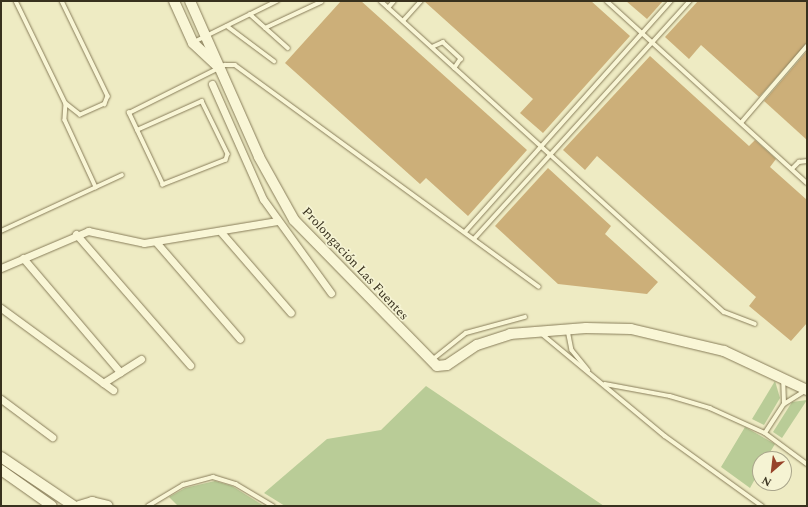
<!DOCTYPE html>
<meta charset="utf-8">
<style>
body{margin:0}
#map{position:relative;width:808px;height:507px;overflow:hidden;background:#eeebc3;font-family:Spectral,serif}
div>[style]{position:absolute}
.green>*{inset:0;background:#b9cc97}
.building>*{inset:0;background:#ccaf79}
.roads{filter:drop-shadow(0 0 1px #887d5a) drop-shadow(0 0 1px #887d5a)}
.lane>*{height:3.5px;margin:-1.75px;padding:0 1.75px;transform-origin:1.75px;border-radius:1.75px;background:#f9f6d6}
.street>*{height:7px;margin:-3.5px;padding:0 3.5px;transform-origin:3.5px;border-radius:3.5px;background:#f9f6d6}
.secondary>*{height:10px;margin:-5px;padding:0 5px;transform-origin:5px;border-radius:5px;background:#f9f6d6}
span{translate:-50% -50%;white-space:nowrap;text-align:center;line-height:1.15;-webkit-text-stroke:3.5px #f5f3d3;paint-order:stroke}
.street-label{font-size:13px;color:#38311e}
.frame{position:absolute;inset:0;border:2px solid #38311e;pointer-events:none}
.north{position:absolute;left:752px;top:451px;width:40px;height:40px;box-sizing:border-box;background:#f5f3d3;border:1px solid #a9a58b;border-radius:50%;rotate:208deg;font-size:11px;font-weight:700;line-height:16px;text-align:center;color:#38311e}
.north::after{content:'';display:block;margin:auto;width:14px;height:18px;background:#97432a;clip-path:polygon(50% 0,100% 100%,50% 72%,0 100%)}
</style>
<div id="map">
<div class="green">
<i style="clip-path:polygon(775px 381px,780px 398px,764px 425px,752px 419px)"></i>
<i style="clip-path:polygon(426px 386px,604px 506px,285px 506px,264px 493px,327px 439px,381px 430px)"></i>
<i style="clip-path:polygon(807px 400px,782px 438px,773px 432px,792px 402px)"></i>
<i style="clip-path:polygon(745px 427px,775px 444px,766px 459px,760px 459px,760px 470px,750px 488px,721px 467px)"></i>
<i style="clip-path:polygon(215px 481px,232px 486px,264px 506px,178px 506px,169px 497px,185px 488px)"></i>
</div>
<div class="building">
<i style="clip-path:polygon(341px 1px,361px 1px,527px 150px,468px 216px,426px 178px,420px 184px,285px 63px)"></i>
<i style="clip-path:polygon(424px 1px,591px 1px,630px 36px,543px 133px,520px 113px,533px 99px)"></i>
<i style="clip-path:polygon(626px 1px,663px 1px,647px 19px)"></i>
<i style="clip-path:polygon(698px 1px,807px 1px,807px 43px,759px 97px,701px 45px,689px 59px,665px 37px)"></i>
<i style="clip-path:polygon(807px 51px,807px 140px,764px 101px)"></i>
<i style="clip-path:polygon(650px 56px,749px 146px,755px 140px,776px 159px,770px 167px,807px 200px,807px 323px,791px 341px,749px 306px,756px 297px,597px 156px,585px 170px,563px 150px)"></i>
<i style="clip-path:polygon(548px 168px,611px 226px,605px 234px,658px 282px,647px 294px,558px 284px,495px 226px)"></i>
</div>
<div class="roads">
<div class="lane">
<i style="left:16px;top:1px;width:114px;rotate:64.1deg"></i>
<i style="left:66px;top:104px;width:16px;rotate:94deg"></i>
<i style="left:65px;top:120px;width:74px;rotate:65.2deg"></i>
<i style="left:62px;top:1px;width:106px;rotate:64.2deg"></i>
<i style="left:108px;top:96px;width:9px;rotate:111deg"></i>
<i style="left:105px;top:104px;width:27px;rotate:156deg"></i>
<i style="left:80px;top:115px;width:18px;rotate:-142deg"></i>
<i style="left:381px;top:1px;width:463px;rotate:42.2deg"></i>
<i style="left:724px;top:312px;width:33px;rotate:21deg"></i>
<i style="left:607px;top:1px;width:270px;rotate:42.3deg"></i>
<i style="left:388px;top:8px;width:9px;rotate:-49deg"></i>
<i style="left:250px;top:14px;width:51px;rotate:41.8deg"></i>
<i style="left:403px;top:21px;width:27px;rotate:-48deg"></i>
<i style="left:227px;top:26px;width:59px;rotate:36.7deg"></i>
<i style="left:265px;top:28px;width:62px;rotate:-24.9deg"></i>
<i style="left:194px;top:42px;width:93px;rotate:-26.3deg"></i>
<i style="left:432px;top:47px;width:12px;rotate:-24deg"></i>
<i style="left:443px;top:42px;width:25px;rotate:43deg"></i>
<i style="left:461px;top:59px;width:11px;rotate:124deg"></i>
<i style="left:741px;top:123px;width:101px;rotate:-49.4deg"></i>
<i style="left:137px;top:130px;width:71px;rotate:-24deg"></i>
<i style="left:202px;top:101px;width:59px;rotate:63.9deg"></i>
<i style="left:228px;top:154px;width:6px;rotate:108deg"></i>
<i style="left:226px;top:160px;width:68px;rotate:158.4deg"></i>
<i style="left:163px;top:185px;width:80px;rotate:-115.3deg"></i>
<i style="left:129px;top:113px;width:107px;rotate:-26.6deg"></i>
<i style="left:225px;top:65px;width:10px"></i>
<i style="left:235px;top:65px;width:376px;rotate:36.1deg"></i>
<i style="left:792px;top:169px;width:10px;rotate:-45deg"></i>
<i style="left:799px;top:162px;width:8px;rotate:-7deg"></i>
<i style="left:1px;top:231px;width:133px;rotate:-24.8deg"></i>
<i style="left:465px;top:232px;width:310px;rotate:-48.3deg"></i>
<i style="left:474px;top:239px;width:321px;rotate:-47.8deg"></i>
<i style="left:568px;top:330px;width:20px;rotate:79deg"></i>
<i style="left:572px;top:350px;width:26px;rotate:51deg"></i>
<i style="left:541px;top:333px;width:161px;rotate:39.7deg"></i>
<i style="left:665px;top:436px;width:120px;rotate:35.8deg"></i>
<i style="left:432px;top:360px;width:43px;rotate:-38.5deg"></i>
<i style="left:466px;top:333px;width:61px;rotate:-15.2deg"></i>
<i style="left:605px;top:384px;width:66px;rotate:10.5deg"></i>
<i style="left:670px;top:396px;width:42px;rotate:16.7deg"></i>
<i style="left:710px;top:408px;width:60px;rotate:24.4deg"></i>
<i style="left:765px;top:433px;width:52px;rotate:36.4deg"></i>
<i style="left:784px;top:404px;width:25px;rotate:-32deg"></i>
<i style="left:765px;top:433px;width:35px;rotate:-57deg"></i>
<i style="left:784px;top:404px;width:24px;rotate:-92deg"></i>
<i style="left:148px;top:506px;width:41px;rotate:-31deg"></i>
<i style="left:183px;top:485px;width:31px;rotate:-15deg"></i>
<i style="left:213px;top:477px;width:24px;rotate:17deg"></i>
<i style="left:236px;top:484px;width:43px;rotate:30.7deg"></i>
</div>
<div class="street">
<i style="left:212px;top:84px;width:126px;rotate:66.1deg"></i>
<i style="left:263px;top:199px;width:116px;rotate:54.1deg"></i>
<i style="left:220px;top:231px;width:108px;rotate:49.1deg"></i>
<i style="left:76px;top:234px;width:174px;rotate:49deg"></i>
<i style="left:156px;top:242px;width:128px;rotate:49.1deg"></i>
<i style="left:23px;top:258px;width:150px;rotate:49.6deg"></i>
<i style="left:1px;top:268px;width:95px;rotate:-23deg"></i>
<i style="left:88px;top:231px;width:57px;rotate:12.1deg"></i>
<i style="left:144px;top:243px;width:135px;rotate:-9.4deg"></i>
<i style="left:1px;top:308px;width:139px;rotate:36.2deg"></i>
<i style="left:103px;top:383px;width:45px;rotate:-32.3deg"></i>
<i style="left:1px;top:399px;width:64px;rotate:36.7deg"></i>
</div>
<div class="secondary">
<i style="left:174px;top:1px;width:46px;rotate:65.7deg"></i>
<i style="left:193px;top:43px;width:33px;rotate:43deg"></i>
<i style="left:190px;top:1px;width:171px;rotate:66.1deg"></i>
<i style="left:259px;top:157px;width:72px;rotate:60.9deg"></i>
<i style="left:294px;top:220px;width:204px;rotate:45.6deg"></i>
<i style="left:437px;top:366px;width:10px;rotate:-6deg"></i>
<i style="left:447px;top:365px;width:36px;rotate:-34deg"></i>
<i style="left:477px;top:345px;width:35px;rotate:-18deg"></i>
<i style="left:510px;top:334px;width:76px;rotate:-4.5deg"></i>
<i style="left:586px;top:328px;width:45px;rotate:1.3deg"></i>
<i style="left:631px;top:329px;width:96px;rotate:13.3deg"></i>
<i style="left:724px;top:351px;width:92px;rotate:25.2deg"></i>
<i style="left:1px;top:457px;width:88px;rotate:33.9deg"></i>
<i style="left:1px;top:470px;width:62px;rotate:35.2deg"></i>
<i style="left:79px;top:506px;width:14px;rotate:-17deg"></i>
<i style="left:92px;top:502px;width:16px;rotate:14deg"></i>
</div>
</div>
<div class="street-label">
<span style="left:355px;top:264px;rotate:47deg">Prolongación Las Fuentes</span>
</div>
<div class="frame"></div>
<div class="north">N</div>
</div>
